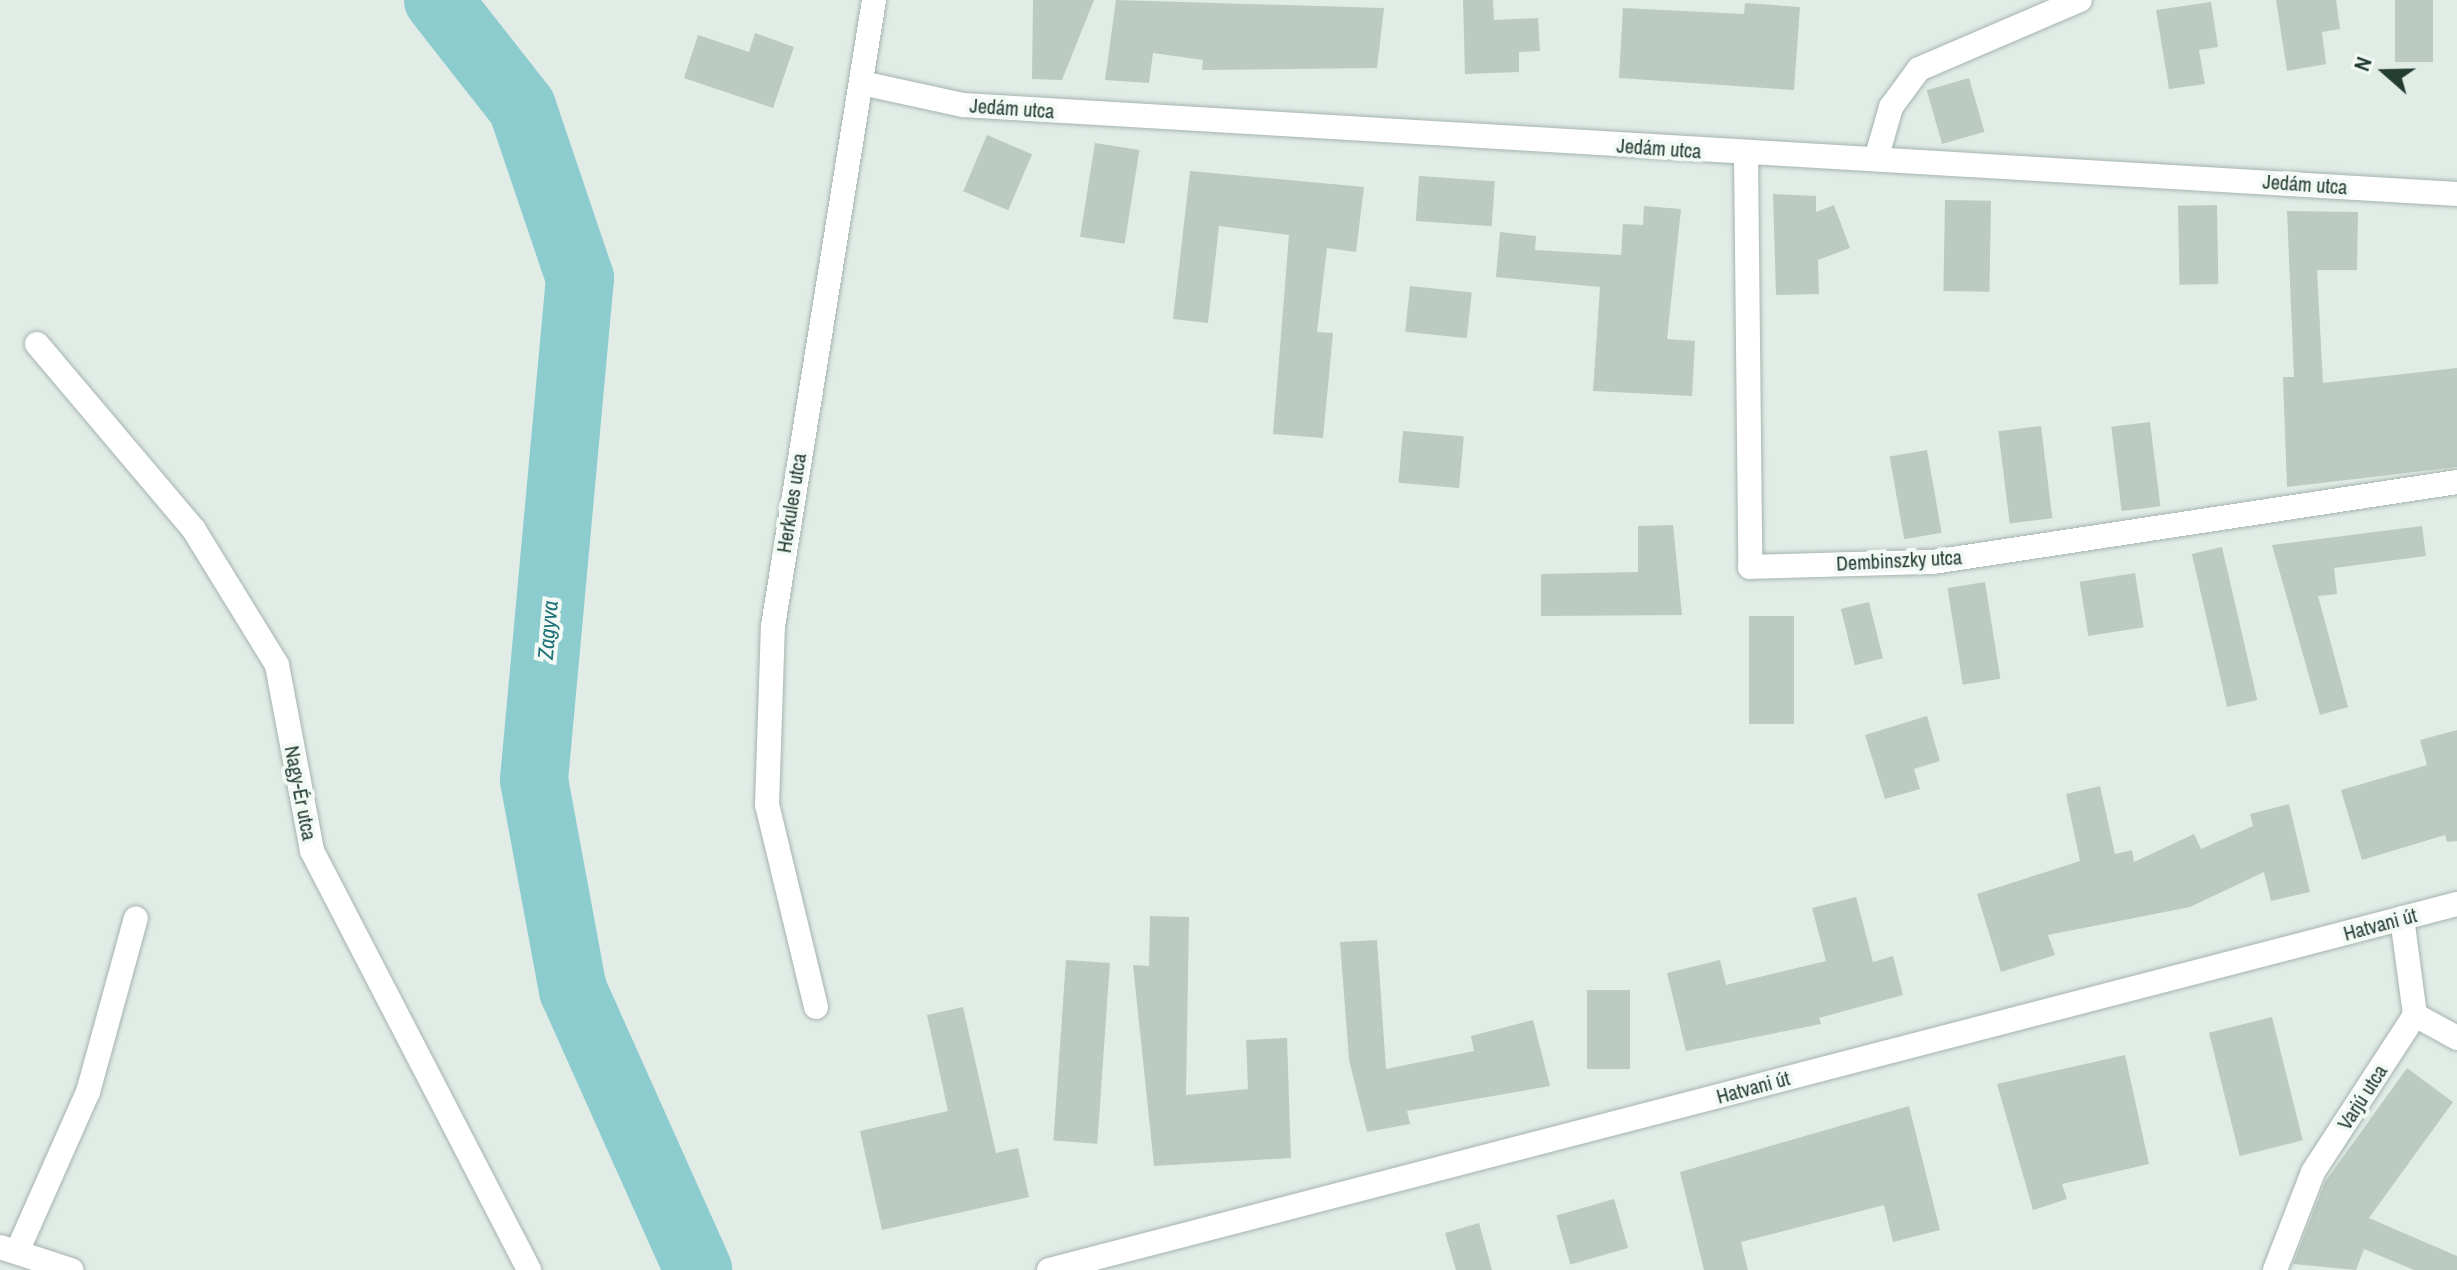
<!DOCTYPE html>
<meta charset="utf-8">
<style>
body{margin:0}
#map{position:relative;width:2457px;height:1270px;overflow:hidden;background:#e2ece7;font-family:"Archivo Narrow",sans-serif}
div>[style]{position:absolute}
.river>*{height:68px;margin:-34px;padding:0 34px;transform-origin:34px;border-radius:34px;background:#8ccccf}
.building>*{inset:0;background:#bbcac2;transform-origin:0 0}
.roads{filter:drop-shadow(0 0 2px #a5b4ad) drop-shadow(0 0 2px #a5b4ad)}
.street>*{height:24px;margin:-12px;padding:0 12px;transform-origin:12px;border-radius:12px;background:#fff}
span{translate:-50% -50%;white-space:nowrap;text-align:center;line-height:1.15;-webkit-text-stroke:8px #f3f9f5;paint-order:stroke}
.street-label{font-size:20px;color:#233d33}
.water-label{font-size:22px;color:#1e7177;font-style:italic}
.north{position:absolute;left:2345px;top:32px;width:80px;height:80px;-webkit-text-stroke:6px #f3f9f5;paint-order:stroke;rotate:290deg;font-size:22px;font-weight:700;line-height:32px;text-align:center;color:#233d33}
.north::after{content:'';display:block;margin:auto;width:28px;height:36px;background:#233d33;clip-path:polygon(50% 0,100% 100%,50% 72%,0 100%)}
</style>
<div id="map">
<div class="river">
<i style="left:438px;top:0;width:136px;rotate:51.9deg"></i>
<i style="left:522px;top:107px;width:181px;rotate:71.3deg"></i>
<i style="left:580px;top:278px;width:504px;rotate:95.24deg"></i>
<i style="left:534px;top:780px;width:214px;rotate:79.5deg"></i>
<i style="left:573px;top:990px;width:307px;rotate:65.9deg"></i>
</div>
<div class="building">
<i style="clip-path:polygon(1033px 0,1094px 0,1062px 80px,1032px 79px)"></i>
<i style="clip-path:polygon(1116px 0,1384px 8px,1377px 68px,1202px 70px,1203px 60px,1153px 53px,1149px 83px,1105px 80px)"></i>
<i style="clip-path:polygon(1463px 0,1493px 0,1494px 20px,1538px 18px,1540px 51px,1519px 52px,1519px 72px,1465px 74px)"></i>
<i style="clip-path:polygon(2276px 0,2336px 0,2340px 29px,2322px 32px,2326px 64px,2287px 71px)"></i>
<i style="left:2395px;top:0;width:38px;height:62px"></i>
<i style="clip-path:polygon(2211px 2px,2218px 47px,2199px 50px,2205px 84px,2169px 89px,2156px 10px)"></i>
<i style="clip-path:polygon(1745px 3px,1800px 7px,1794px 90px,1619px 78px,1623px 8px,1744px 14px)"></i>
<i style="clip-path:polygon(755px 33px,794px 47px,773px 108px,684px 78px,698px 35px,749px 52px)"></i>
<i style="left:1969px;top:78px;width:56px;height:44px;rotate:74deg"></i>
<i style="left:987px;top:135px;width:49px;height:61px;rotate:23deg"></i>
<i style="left:1095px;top:143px;width:45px;height:95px;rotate:9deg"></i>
<i style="clip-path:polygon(1190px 171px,1364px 187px,1356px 252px,1327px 248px,1317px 332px,1333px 333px,1323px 438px,1273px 434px,1289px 235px,1219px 226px,1208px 323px,1173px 319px)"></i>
<i style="left:1419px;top:176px;width:76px;height:45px;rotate:4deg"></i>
<i style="clip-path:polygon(1773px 194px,1816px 196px,1816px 212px,1834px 205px,1850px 248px,1818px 260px,1819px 294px,1776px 295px)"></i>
<i style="left:1945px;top:200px;width:46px;height:91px;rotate:1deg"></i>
<i style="left:2217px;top:205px;width:79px;height:39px;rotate:89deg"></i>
<i style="clip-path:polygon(1644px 206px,1681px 209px,1667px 339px,1695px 341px,1692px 396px,1593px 391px,1600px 287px,1496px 277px,1500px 232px,1536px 236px,1535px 250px,1621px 255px,1623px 224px,1643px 225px)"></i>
<i style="clip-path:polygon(2287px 211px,2358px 212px,2357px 270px,2317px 270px,2323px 383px,2457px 368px,2457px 467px,2287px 487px,2283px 377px,2294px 377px)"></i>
<i style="left:1410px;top:286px;width:62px;height:46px;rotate:6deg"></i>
<i style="left:2150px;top:422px;width:85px;height:39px;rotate:83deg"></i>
<i style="left:2041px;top:426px;width:93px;height:43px;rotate:83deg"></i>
<i style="left:1403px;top:431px;width:61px;height:52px;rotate:5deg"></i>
<i style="left:1927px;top:450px;width:84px;height:38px;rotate:80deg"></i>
<i style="clip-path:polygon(1673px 525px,1682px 615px,1541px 616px,1541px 574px,1638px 572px,1638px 526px)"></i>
<i style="clip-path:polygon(2422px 526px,2426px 556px,2334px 568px,2337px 594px,2318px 596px,2348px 707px,2320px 715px,2272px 545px)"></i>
<i style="left:2222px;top:547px;width:157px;height:31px;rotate:77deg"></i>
<i style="left:2135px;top:573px;width:55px;height:56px;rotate:81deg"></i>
<i style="left:1985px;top:582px;width:98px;height:38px;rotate:81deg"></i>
<i style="left:1869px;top:602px;width:58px;height:29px;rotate:76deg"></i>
<i style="left:1749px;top:616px;width:45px;height:108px"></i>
<i style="clip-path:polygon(1927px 716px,1940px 761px,1914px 769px,1920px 789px,1885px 799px,1865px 735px)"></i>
<i style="clip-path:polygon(2457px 730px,2457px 841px,2447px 842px,2445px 835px,2362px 860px,2341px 790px,2427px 765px,2420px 740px)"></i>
<i style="clip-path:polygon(2100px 786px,2115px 854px,2132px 850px,2134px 862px,2194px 834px,2201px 849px,2253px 826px,2250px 814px,2289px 804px,2310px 892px,2271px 901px,2264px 872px,2190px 907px,2048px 935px,2055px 955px,2001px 972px,1977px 894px,2080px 861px,2066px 794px)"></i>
<i style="clip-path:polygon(1856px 897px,1873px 962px,1893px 956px,1903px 995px,1819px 1018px,1821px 1024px,1686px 1051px,1667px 973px,1720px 960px,1726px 985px,1826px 961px,1812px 908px)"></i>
<i style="clip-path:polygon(1150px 916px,1189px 917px,1186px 1095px,1248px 1089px,1246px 1040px,1287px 1038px,1291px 1158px,1154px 1166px,1133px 965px,1149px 966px)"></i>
<i style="clip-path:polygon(1377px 940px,1386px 1069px,1474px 1051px,1471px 1036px,1533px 1020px,1550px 1086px,1407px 1111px,1410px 1124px,1367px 1132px,1349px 1060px,1340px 942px)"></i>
<i style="left:1066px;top:960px;width:44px;height:181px;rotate:4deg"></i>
<i style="left:1630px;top:990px;width:79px;height:43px;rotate:90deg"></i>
<i style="clip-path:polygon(963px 1007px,996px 1153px,1018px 1148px,1029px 1197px,882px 1230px,860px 1131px,948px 1111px,927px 1015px)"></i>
<i style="left:2272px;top:1017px;width:127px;height:65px;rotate:76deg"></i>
<i style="clip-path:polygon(2125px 1055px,2149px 1164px,2062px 1184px,2067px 1199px,2033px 1210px,1997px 1084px)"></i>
<i style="clip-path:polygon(2407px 1068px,2453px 1102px,2369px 1218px,2457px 1256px,2457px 1270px,2414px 1270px,2364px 1249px,2356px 1270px,2293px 1264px,2325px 1182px)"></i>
<i style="clip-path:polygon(1909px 1106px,1940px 1230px,1893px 1242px,1884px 1205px,1741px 1242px,1748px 1270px,1704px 1270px,1680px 1172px)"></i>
<i style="left:1614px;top:1199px;width:51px;height:60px;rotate:74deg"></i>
<i style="clip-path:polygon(1479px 1223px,1492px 1270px,1456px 1270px,1445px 1233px)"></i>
</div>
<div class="roads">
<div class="street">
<i style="left:862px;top:83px;width:103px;rotate:12.3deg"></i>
<i style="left:963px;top:105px;width:1497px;rotate:3.41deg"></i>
<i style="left:1746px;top:153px;width:414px;rotate:89.4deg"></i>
<i style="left:1750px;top:567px;width:183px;rotate:-1.6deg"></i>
<i style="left:1933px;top:562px;width:530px;rotate:-8.68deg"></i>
<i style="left:1877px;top:156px;width:51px;rotate:-74.1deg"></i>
<i style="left:1891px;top:107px;width:47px;rotate:-53.6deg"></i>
<i style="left:1919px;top:69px;width:175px;rotate:-23.2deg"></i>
<i style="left:37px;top:344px;width:243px;rotate:49.8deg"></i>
<i style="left:194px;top:530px;width:158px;rotate:58.4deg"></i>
<i style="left:277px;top:665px;width:189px;rotate:79.3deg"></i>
<i style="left:312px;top:851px;width:472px;rotate:62.6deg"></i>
<i style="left:816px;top:1007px;width:208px;rotate:-103.6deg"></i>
<i style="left:767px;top:805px;width:179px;rotate:-88.1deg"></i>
<i style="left:773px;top:626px;width:634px;rotate:-80.83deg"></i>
<i style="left:2415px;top:1015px;width:48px;rotate:28.7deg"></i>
<i style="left:0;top:1247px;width:75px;rotate:17.9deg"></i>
<i style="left:17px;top:1252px;width:175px;rotate:-66.1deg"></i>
<i style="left:88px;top:1092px;width:180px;rotate:-74.6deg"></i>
<i style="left:1049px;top:1270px;width:1455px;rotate:-14.57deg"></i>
<i style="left:2275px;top:1270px;width:105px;rotate:-68.8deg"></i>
<i style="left:2313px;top:1172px;width:187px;rotate:-57deg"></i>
<i style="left:2415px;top:1015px;width:98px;rotate:-97.6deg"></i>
</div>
</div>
<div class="street-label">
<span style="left:1012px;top:108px;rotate:4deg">Jedám utca</span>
<span style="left:1659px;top:148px;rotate:4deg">Jedám utca</span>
<span style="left:2305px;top:184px;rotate:4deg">Jedám utca</span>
<span style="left:791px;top:503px;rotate:-81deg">Herkules utca</span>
<span style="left:1899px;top:560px;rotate:-3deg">Dembinszky utca</span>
<span style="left:301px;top:793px;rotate:79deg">Nagy-Ér utca</span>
<span style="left:2380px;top:924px;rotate:-15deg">Hatvani út</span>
<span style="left:1753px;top:1087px;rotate:-15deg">Hatvani út</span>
<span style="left:2362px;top:1097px;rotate:-57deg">Varjú utca</span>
</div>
<div class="water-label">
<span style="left:548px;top:630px;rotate:-85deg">Zagyva</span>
</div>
<div class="north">N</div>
</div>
